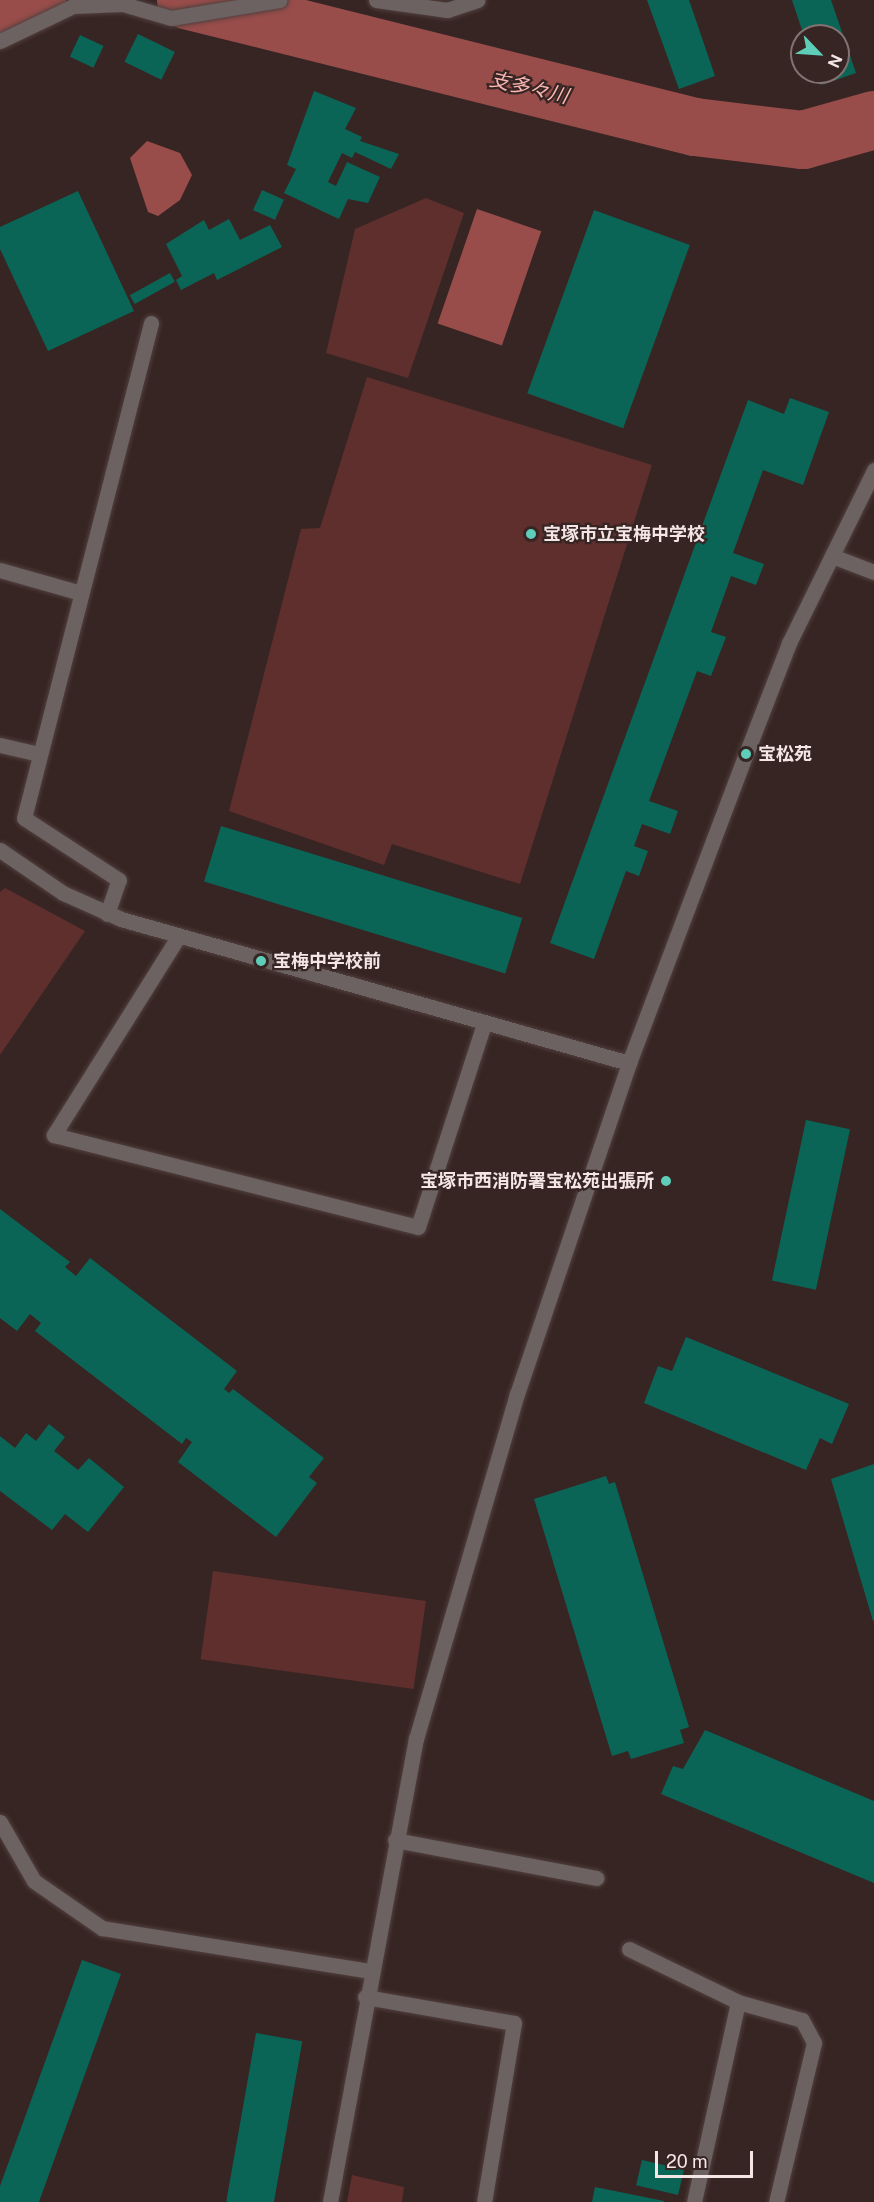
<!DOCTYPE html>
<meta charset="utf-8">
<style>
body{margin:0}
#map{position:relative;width:874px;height:2202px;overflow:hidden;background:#372523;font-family:"Public Sans","Noto Sans JP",sans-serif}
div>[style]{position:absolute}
.green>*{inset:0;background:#5e2f2d;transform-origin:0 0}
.water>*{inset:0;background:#984d4b;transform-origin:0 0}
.river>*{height:58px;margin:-29px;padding:0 29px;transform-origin:29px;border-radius:29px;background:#984d4b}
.building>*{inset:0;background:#0a6557;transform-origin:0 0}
.roads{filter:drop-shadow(0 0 2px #51403e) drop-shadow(0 0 2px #51403e)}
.minor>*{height:15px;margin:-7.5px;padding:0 7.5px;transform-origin:7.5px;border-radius:7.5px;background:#6b6261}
.dots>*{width:16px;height:16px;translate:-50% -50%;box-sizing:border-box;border:3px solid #372523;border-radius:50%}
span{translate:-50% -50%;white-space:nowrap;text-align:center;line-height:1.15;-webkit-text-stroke:4.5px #372523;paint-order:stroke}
.poi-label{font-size:18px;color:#f3e6e5;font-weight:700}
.left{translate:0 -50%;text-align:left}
.right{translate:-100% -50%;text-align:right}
.water-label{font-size:20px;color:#fab7b3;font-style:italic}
.north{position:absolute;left:790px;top:24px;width:60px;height:60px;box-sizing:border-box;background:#372523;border:2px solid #827271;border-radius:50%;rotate:115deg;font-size:16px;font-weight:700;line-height:24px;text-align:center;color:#f3e6e5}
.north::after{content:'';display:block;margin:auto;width:21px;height:27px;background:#5eceb8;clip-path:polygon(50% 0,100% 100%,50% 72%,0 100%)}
.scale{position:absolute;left:655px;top:2151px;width:98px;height:27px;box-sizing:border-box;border:3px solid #f3e6e5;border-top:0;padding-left:8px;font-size:18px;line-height:21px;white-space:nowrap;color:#f3e6e5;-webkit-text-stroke:4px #372523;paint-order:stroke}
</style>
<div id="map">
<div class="green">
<i style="clip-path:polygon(426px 198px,464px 213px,408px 378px,326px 353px,355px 229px)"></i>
<i style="clip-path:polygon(367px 377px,652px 465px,520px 884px,392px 844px,384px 865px,229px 811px,301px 529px,320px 528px)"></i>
<i style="clip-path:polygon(5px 888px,85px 931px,0 1055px,0 892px)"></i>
<i style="left:213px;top:1571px;width:215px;height:89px;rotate:8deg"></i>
<i style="clip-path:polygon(352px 2175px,404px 2187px,402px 2202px,347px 2202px)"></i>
</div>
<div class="water">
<i style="clip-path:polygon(147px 141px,180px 153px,192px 175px,180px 200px,158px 216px,148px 212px,130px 158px)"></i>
<i style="left:477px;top:209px;width:68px;height:121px;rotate:19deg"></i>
</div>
<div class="river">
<i style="left:186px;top:0;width:525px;rotate:14.01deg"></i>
<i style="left:695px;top:127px;width:109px;rotate:6.9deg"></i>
<i style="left:803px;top:140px;width:74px;rotate:-15.7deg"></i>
<i style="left:0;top:10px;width:39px;rotate:-15deg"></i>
</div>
<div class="building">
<i style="clip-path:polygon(647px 0,689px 0,715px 76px,679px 89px)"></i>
<i style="clip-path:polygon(792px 0,831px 0,856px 73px,821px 85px,817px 72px,838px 72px,838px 36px,804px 36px)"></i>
<i style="left:138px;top:34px;width:41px;height:31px;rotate:26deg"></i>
<i style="left:80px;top:35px;width:26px;height:24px;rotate:25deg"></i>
<i style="clip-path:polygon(314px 91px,356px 108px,345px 129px,362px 137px,360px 141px,399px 154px,391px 169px,355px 152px,352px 158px,342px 153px,328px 182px,336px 186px,347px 162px,380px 177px,368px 203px,348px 199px,339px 219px,284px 193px,296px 169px,287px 165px)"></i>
<i style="left:262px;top:190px;width:24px;height:22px;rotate:24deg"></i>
<i style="clip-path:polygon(78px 191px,134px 311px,48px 351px,0 249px,0 227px)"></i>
<i style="left:594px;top:210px;width:102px;height:195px;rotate:20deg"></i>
<i style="clip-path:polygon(229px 219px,240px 240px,270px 225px,282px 247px,217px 280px,214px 273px,181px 290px,176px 280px,182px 276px,166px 244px,204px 220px,209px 230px)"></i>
<i style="left:170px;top:273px;width:10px;height:46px;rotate:61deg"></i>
<i style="clip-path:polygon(790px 398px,829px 412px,803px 485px,763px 470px,733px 553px,764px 564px,756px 585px,731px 576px,711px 632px,726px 637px,711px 676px,697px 671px,649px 801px,678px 811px,670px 834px,642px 824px,634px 846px,648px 851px,639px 876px,626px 871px,594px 959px,550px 943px,748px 400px,784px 414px)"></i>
<i style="left:221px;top:826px;width:315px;height:58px;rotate:17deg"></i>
<i style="left:806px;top:1120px;width:45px;height:164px;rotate:12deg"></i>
<i style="clip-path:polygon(0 1209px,70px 1262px,65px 1267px,76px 1276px,90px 1258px,237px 1371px,224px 1389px,229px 1393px,233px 1389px,324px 1458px,309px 1477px,317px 1483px,276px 1537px,178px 1462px,192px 1442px,186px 1438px,182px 1444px,35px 1331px,41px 1323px,30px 1314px,17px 1331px,0 1318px)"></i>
<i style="clip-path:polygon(686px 1337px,849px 1404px,832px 1444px,820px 1438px,806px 1470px,644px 1403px,658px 1366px,672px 1371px)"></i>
<i style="clip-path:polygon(49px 1424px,65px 1437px,54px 1451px,78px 1470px,89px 1458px,124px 1487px,88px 1532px,65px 1514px,52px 1530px,0 1491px,0 1436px,15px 1448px,26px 1433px,36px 1441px)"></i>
<i style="clip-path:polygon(874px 1464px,874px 1621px,873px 1621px,831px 1479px)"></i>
<i style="clip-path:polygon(606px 1476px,609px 1484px,615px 1482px,689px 1727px,680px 1730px,684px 1743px,631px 1759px,628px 1751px,612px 1756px,534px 1499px)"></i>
<i style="clip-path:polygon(705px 1730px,874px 1801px,874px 1883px,661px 1794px,673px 1766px,683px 1769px)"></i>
<i style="clip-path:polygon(82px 1960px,121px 1974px,39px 2202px,0 2202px,0 2186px)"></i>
<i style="left:256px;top:2033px;width:47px;height:171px;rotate:10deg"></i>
<i style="left:642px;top:2160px;width:43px;height:26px;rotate:13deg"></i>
<i style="clip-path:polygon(595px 2187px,664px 2201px,664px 2202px,592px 2202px)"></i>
</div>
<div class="roads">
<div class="minor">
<i style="left:376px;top:0;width:72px;rotate:8deg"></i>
<i style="left:447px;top:10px;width:32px;rotate:-18deg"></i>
<i style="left:0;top:41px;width:81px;rotate:-25.6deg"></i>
<i style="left:73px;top:6px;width:50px;rotate:-2.3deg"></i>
<i style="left:123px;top:4px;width:50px;rotate:16.3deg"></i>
<i style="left:171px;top:18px;width:110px;rotate:-9.4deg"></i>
<i style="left:832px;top:556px;width:45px;rotate:20.9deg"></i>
<i style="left:0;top:570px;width:84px;rotate:15.9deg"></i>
<i style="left:0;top:745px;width:40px;rotate:13deg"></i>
<i style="left:0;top:850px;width:76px;rotate:34.3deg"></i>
<i style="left:63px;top:893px;width:64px;rotate:24.1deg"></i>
<i style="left:121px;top:919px;width:528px;rotate:15.83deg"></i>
<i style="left:107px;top:914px;width:36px;rotate:-71deg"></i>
<i style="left:119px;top:880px;width:113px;rotate:-146.9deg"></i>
<i style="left:24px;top:818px;width:511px;rotate:-75.61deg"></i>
<i style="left:178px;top:937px;width:234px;rotate:122.1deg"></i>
<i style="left:54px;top:1135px;width:375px;rotate:14.2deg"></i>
<i style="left:418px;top:1227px;width:213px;rotate:-72deg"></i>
<i style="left:0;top:1822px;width:68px;rotate:60deg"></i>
<i style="left:34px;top:1881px;width:83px;rotate:34.7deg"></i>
<i style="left:102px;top:1928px;width:271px;rotate:9.1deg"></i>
<i style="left:395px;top:1840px;width:205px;rotate:10.7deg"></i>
<i style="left:629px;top:1949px;width:121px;rotate:25.9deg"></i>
<i style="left:738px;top:2002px;width:66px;rotate:15.7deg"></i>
<i style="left:802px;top:2020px;width:26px;rotate:62deg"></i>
<i style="left:814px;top:2043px;width:163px;rotate:103.4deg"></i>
<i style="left:365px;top:1997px;width:151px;rotate:9.9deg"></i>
<i style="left:514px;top:2023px;width:181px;rotate:99.5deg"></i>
<i style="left:330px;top:2202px;width:471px;rotate:-79.5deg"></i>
<i style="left:416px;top:1739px;width:359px;rotate:-73.7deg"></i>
<i style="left:517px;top:1394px;width:349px;rotate:-71.3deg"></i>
<i style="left:629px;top:1063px;width:330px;rotate:-69.3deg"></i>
<i style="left:746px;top:754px;width:119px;rotate:-68.8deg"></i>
<i style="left:789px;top:643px;width:193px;rotate:-63.8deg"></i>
<i style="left:694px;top:2202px;width:205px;rotate:-77.6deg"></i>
</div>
</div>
<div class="dots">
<i style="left:531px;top:534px;background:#5eceb8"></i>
<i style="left:746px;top:754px;background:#5eceb8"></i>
<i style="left:261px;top:961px;background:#5eceb8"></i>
<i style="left:666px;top:1181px;background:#5eceb8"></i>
</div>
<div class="poi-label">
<span class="left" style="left:543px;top:534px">宝塚市立宝梅中学校</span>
<span class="left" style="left:758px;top:754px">宝松苑</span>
<span class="left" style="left:273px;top:961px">宝梅中学校前</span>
<span class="right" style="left:654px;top:1181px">宝塚市西消防署宝松苑出張所</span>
</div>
<div class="water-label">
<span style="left:529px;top:88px;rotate:13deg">支多々川</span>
</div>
<div class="north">N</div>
<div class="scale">20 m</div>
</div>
